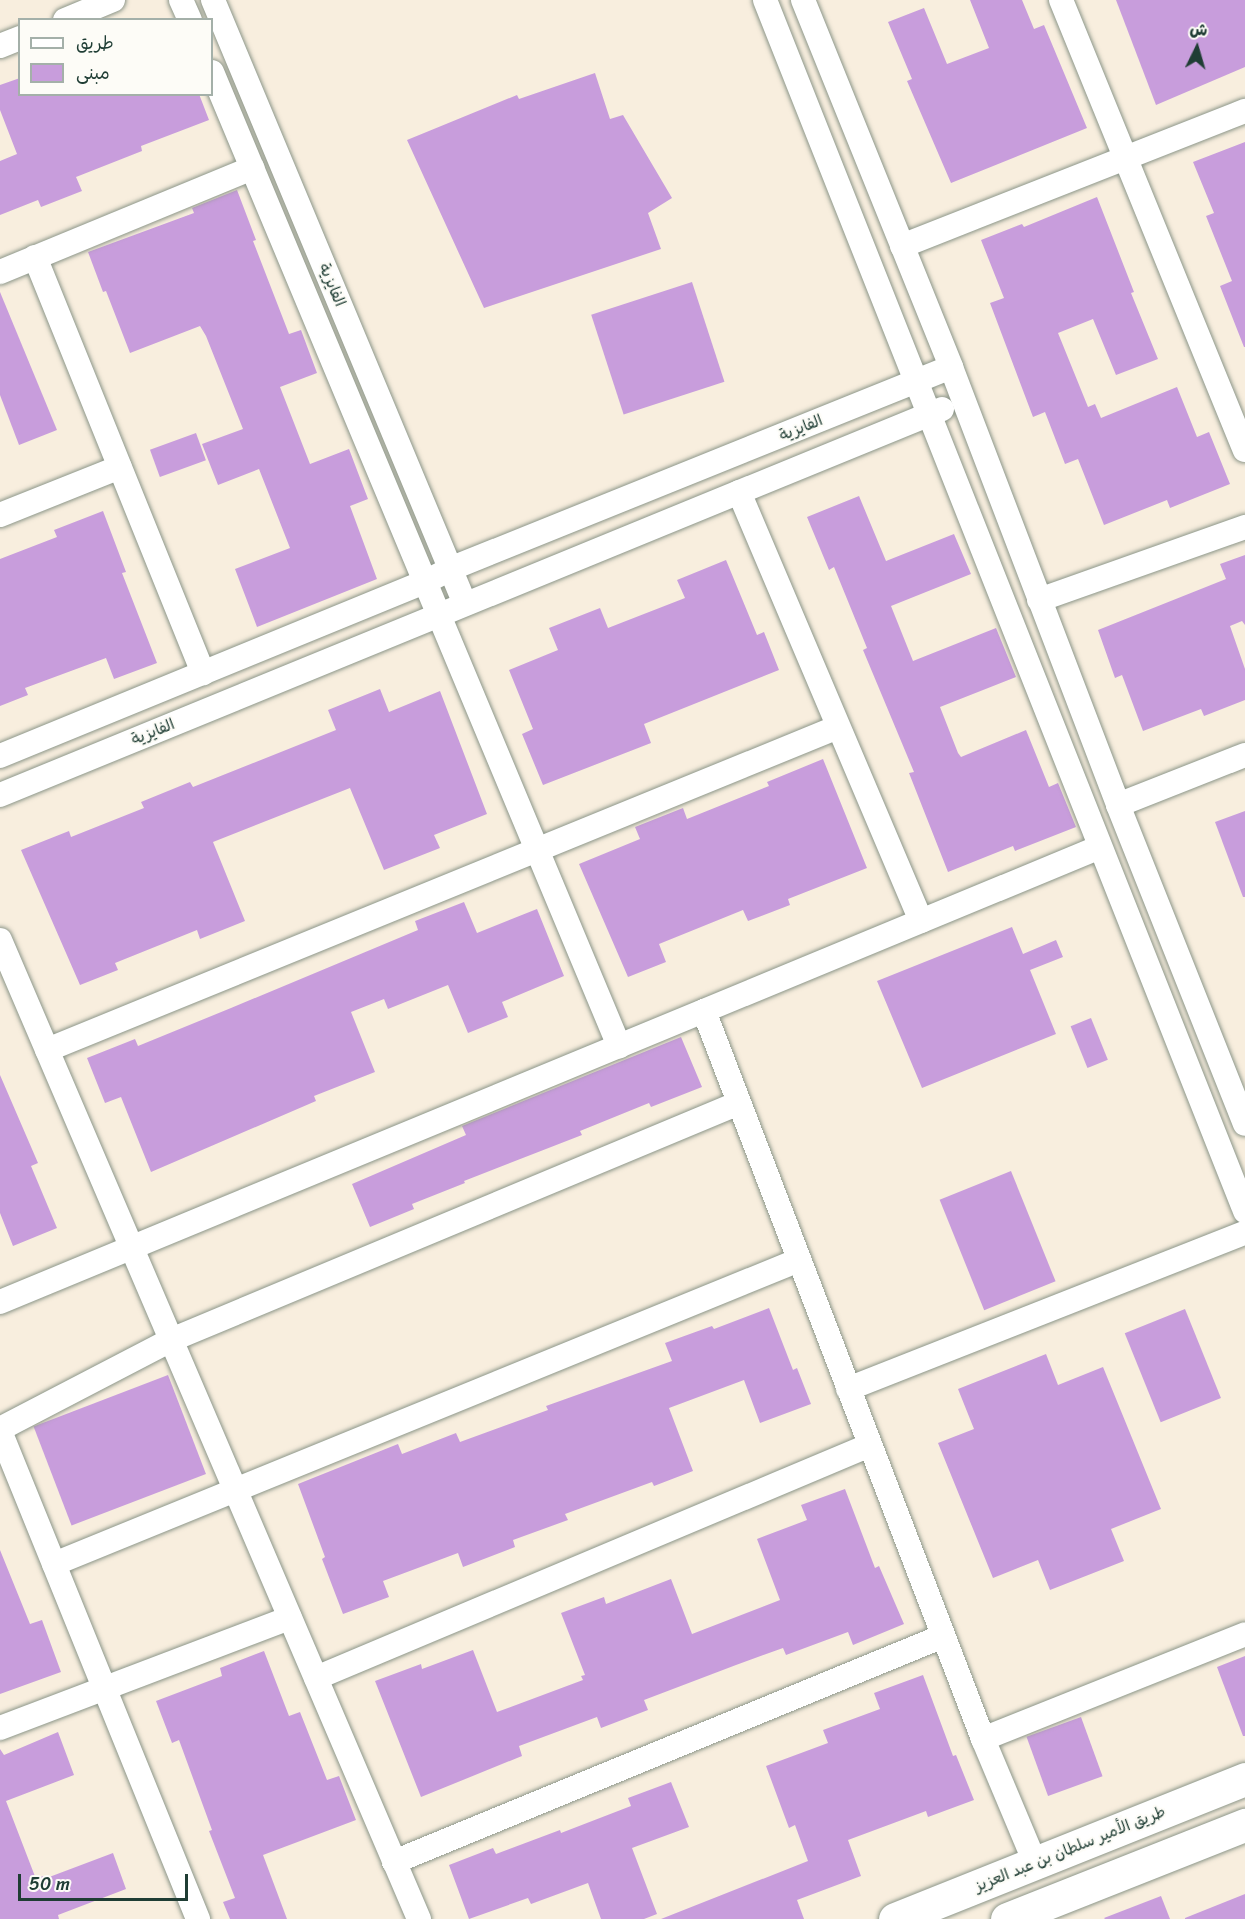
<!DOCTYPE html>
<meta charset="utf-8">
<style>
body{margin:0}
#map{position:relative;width:1245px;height:1919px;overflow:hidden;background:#f8eede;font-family:Sriracha,"Playpen Sans Arabic",sans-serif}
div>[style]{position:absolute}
.building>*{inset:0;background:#c89ddc;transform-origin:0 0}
.roads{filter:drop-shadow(0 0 2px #8c9689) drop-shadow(0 0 2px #8c9689)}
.street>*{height:24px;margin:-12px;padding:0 12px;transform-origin:12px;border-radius:12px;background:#fff}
.secondary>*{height:33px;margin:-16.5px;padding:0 16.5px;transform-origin:16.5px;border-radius:16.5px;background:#fff}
span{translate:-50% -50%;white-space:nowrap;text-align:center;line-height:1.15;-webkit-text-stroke:4.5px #fdfcf7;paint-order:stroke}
.street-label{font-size:16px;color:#1f3d34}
.legend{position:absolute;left:18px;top:18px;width:195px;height:78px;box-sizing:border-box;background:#fdfcf7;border:2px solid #a4b0a9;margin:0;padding:8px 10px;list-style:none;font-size:18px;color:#1f3d34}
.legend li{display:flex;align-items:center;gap:12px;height:30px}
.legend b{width:30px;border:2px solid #a4b0a9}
.north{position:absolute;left:1167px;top:18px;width:60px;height:60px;-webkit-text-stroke:4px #fdfcf7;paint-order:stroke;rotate:5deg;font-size:16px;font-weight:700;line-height:24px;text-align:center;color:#1f3d34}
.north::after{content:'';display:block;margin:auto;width:21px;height:27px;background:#1f3d34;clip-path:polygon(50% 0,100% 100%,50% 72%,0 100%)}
.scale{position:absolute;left:18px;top:1874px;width:170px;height:27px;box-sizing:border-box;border:3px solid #1f3d34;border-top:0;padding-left:8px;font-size:18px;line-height:21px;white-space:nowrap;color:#1f3d34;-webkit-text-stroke:4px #fdfcf7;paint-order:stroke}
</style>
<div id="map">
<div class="building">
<i style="clip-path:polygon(970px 0,1022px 0,1034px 29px,1044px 25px,1087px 128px,951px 183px,907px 81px,912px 79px,888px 22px,924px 8px,947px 64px,989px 48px)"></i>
<i style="clip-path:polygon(1116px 0,1245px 0,1245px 67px,1156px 105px)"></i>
<i style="clip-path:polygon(595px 73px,610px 119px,623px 115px,672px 198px,648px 213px,661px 249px,484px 308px,407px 140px,517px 95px,519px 99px)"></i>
<i style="clip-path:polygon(20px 78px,20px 94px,199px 94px,209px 120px,141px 146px,142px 151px,76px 177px,82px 191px,41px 207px,38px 200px,0 215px,0 161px,17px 154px,0 110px,0 85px)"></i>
<i style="clip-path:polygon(1245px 142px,1245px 347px,1244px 347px,1220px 286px,1232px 281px,1206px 216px,1214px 213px,1193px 162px)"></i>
<i style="clip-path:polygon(237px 190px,256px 240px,253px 241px,289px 334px,301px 330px,317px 373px,280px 387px,310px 464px,349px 449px,368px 499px,350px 506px,377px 579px,257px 627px,235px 569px,290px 548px,259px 469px,218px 485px,202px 444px,243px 429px,206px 336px,200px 326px,130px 353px,106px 291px,103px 292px,88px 252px,194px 213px,192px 208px)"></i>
<i style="clip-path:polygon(1097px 197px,1134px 292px,1131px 293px,1158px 359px,1116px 375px,1093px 319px,1058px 333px,1088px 407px,1095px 404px,1101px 418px,1177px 387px,1197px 437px,1209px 432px,1230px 484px,1170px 508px,1167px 500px,1104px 525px,1078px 459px,1065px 464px,1045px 412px,1033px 417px,990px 303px,1004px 298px,981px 240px,1022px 224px,1024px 227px)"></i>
<i style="left:692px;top:282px;width:105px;height:106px;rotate:72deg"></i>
<i style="clip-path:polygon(0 292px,57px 430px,19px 445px,0 395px)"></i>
<i style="left:196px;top:433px;width:29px;height:49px;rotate:70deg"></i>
<i style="clip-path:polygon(859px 496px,886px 561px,954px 534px,971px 574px,891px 606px,913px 661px,996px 628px,1016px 677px,940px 707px,958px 753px,961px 757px,1026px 730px,1049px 787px,1058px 783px,1076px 827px,1015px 851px,1013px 846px,948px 872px,909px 773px,914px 772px,863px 650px,867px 648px,834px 567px,829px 570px,807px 517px)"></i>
<i style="clip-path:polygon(103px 511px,126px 572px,122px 573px,157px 663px,114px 679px,106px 658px,25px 688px,28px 695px,0 706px,0 559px,57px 537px,54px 530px)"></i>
<i style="clip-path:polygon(1245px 555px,1245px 625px,1242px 621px,1230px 626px,1245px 669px,1245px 700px,1204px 716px,1201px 709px,1143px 731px,1122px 675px,1115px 678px,1098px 630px,1226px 579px,1220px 564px)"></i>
<i style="clip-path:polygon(726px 560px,757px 635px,764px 632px,779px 670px,644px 724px,651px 743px,543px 785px,522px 734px,533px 729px,509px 670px,558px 650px,549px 628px,600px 608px,608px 628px,685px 598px,677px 580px)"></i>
<i style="clip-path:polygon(380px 689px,389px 712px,440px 691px,487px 814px,434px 835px,440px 848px,384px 870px,350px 788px,213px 842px,245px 921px,200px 939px,197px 930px,115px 963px,118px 970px,80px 985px,21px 850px,69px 831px,71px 837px,144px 808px,141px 802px,190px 782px,193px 787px,336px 730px,328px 710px)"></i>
<i style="clip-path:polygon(823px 759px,867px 868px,788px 899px,790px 905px,748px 921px,743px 910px,659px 944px,666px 962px,628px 977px,579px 864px,640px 839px,635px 827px,683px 808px,687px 819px,769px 786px,767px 782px)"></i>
<i style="clip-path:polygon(1245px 811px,1245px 897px,1243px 897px,1215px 822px)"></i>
<i style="clip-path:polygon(464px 902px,477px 933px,537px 909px,564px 976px,502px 1002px,508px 1017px,468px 1033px,448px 985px,388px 1009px,384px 999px,351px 1012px,375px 1072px,314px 1096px,316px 1101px,151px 1172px,121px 1097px,105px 1103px,87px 1058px,135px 1039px,138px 1046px,231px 1008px,418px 930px,415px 921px)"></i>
<i style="clip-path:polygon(1012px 927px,1023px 954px,1056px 940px,1063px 957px,1030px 970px,1056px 1034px,922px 1088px,877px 981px)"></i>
<i style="left:1091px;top:1018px;width:45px;height:22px;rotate:68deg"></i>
<i style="clip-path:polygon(681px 1037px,702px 1087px,651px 1107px,649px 1103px,580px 1131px,582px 1135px,464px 1181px,465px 1183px,412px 1204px,414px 1209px,370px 1227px,352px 1184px,466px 1135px,462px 1126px)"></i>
<i style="clip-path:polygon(0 1075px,38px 1163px,31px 1166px,57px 1228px,13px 1246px,0 1213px)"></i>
<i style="left:1011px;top:1171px;width:119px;height:77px;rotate:68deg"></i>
<i style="clip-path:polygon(769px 1308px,793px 1370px,797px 1368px,811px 1404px,760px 1423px,744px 1380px,669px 1408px,693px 1471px,654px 1486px,652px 1482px,565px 1514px,568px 1520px,513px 1540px,515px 1547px,463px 1567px,458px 1553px,383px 1581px,389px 1597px,343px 1614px,322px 1559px,325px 1557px,298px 1484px,398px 1444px,402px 1454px,456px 1433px,460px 1442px,548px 1410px,546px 1406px,672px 1361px,665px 1343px,712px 1326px,714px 1329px)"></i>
<i style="left:1185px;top:1309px;width:96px;height:65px;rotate:68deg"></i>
<i style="clip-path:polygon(1046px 1354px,1058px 1385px,1103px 1367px,1161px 1509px,1111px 1529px,1124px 1561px,1050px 1590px,1038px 1560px,993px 1578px,938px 1443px,974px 1429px,958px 1389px)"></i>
<i style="left:168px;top:1375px;width:106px;height:144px;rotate:69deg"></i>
<i style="clip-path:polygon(845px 1489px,875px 1568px,879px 1566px,904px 1624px,853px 1645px,848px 1632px,786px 1655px,783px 1648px,736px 1665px,644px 1700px,648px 1710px,601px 1728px,597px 1717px,519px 1746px,522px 1756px,421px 1797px,375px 1681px,421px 1664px,422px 1669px,473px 1650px,497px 1712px,583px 1680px,581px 1676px,585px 1675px,561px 1613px,604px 1597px,606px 1604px,671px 1579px,692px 1634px,780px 1600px,757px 1539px,807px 1520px,801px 1505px)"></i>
<i style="clip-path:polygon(0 1550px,30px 1624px,42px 1620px,61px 1672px,0 1694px)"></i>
<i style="clip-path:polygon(264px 1651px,289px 1716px,300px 1712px,327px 1780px,339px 1776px,356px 1820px,263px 1855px,287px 1919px,230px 1919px,223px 1902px,235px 1898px,209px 1831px,212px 1830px,179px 1740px,172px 1743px,156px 1701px,222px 1676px,220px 1668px)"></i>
<i style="clip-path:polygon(1245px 1656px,1245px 1736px,1243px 1736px,1217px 1667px)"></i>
<i style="clip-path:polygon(923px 1675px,953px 1756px,956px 1755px,974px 1800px,928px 1817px,926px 1811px,848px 1840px,861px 1876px,797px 1900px,804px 1919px,661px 1919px,808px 1861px,795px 1825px,789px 1828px,766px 1766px,828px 1743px,823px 1730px,880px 1709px,874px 1693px)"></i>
<i style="left:1081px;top:1717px;width:63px;height:58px;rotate:70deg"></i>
<i style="clip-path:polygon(58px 1732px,74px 1775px,6px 1801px,36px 1879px,43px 1876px,44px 1879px,113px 1853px,126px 1889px,58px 1915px,59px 1919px,0 1919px,0 1749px,4px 1755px)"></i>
<i style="clip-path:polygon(671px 1782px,689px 1827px,632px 1848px,657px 1914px,644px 1919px,601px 1919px,588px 1883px,531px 1904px,528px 1898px,469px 1919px,449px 1865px,493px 1848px,496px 1854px,560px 1830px,561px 1833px,631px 1806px,628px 1798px)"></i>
<i style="clip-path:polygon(1245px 1894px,1245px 1919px,1185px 1919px,1185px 1918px)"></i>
<i style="clip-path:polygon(1161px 1896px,1170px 1919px,1105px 1919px,1104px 1918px)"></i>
</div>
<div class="roads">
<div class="street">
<i style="left:181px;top:0;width:22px;rotate:66deg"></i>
<i style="left:213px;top:0;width:654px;rotate:67.35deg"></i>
<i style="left:765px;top:0;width:1303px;rotate:68.38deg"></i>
<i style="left:803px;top:0;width:396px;rotate:68deg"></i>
<i style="left:951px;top:367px;width:469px;rotate:69.1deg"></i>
<i style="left:1118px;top:805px;width:343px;rotate:68.3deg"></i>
<i style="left:1061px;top:0;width:486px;rotate:67.8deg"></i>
<i style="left:65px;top:20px;width:52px;rotate:-22.6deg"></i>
<i style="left:0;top:46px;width:22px;rotate:-22deg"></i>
<i style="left:212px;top:72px;width:1056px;rotate:67.32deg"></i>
<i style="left:902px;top:246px;width:369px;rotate:-21.5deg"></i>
<i style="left:35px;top:257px;width:449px;rotate:68deg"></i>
<i style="left:0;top:272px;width:273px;rotate:-22.4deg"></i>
<i style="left:739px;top:492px;width:466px;rotate:67deg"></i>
<i style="left:0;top:515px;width:129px;rotate:-21.8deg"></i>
<i style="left:1039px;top:600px;width:219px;rotate:-19.5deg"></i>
<i style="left:0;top:756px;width:459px;rotate:-22.3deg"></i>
<i style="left:425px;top:582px;width:28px;rotate:-27deg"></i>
<i style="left:450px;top:569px;width:540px;rotate:-21.96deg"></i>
<i style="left:0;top:795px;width:1018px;rotate:-22.28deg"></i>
<i style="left:1118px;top:805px;width:136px;rotate:-21.5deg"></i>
<i style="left:0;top:940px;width:1065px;rotate:66.83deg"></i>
<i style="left:704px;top:1011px;width:780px;rotate:69.03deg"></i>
<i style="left:983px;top:1739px;width:134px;rotate:67.2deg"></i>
<i style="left:47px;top:1050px;width:854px;rotate:-22.21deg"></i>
<i style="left:0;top:1302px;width:1190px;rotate:-22.47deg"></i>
<i style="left:848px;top:1389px;width:427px;rotate:-21.5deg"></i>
<i style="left:0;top:1429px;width:193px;rotate:-27.5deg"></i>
<i style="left:171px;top:1340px;width:615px;rotate:-22.65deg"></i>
<i style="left:0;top:1431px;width:527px;rotate:67.92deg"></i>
<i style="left:54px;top:1564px;width:805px;rotate:-22.2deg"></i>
<i style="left:316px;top:1678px;width:601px;rotate:-22.81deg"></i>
<i style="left:0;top:1728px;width:310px;rotate:-20.8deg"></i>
<i style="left:983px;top:1739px;width:282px;rotate:-21.8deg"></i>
<i style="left:394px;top:1862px;width:594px;rotate:-22.37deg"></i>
</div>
<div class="secondary">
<i style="left:895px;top:1919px;width:377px;rotate:-21.8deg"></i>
<i style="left:1007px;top:1919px;width:256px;rotate:-21.6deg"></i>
</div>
</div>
<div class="street-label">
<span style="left:332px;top:285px;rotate:67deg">الفايزية</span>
<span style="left:801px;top:428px;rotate:-22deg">الفايزية</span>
<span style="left:153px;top:732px;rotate:-22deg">الفايزية</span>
<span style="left:1070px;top:1849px;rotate:-22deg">طريق الأمير سلطان بن عبد العزيز</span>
</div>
<ul class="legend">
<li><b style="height:8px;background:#fff"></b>طريق</li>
<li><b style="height:16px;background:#c89ddc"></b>مبنى</li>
</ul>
<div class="north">ش</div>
<div class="scale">50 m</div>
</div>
